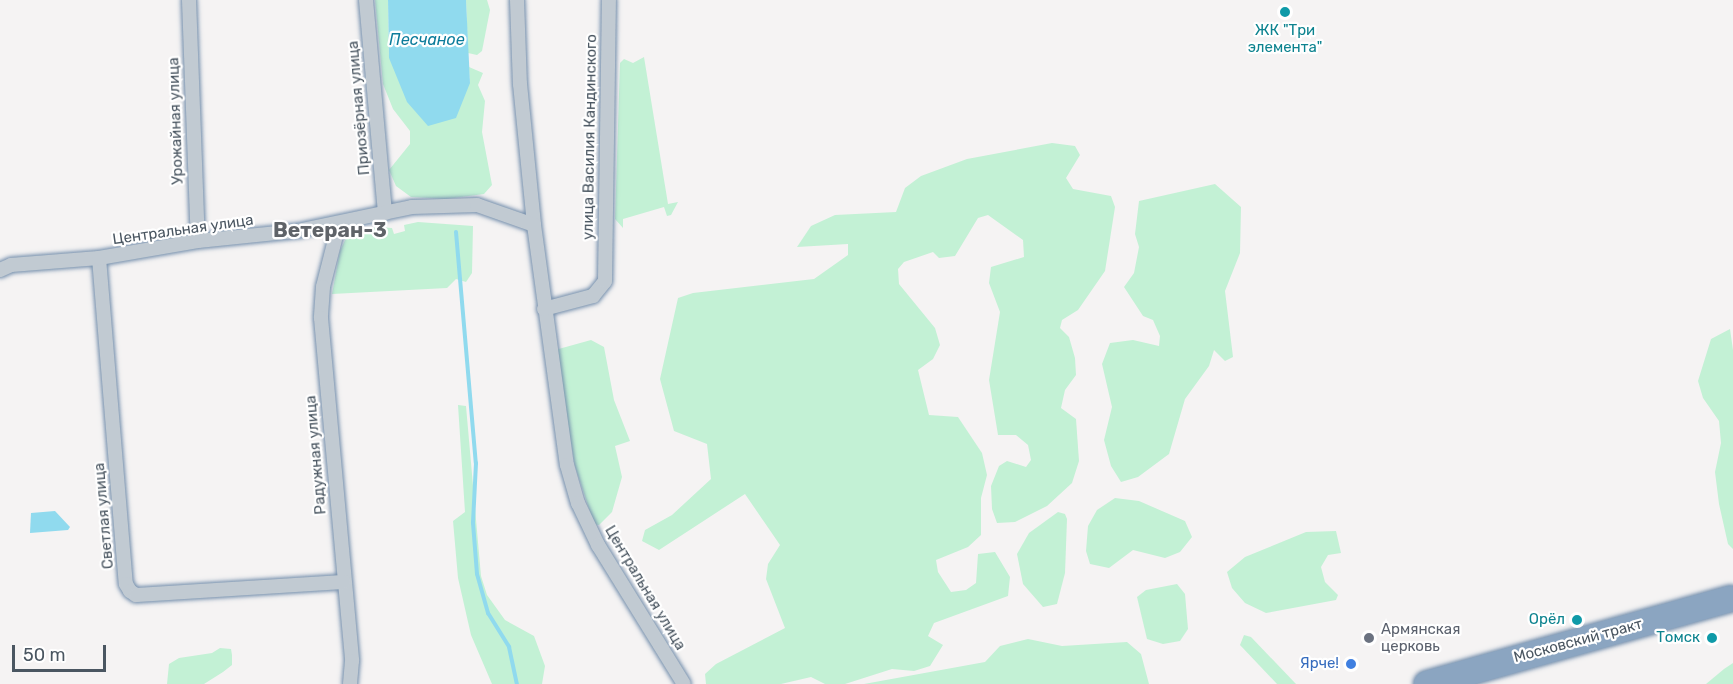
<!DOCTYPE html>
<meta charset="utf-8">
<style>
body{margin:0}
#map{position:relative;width:1733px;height:684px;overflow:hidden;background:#f5f3f3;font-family:Rubik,sans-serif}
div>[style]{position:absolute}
.green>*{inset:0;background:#c3f1d5}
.water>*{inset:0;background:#90daee}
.stream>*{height:4px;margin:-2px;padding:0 2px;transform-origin:2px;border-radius:2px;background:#90daee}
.roads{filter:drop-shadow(0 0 2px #7690ad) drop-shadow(0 0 2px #7690ad)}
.street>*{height:14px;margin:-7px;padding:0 7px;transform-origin:7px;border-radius:7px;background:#c1cad2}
.highway>*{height:26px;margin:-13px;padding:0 13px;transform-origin:13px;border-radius:13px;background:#8ba5c1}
.dots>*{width:16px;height:16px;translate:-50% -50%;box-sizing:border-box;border:3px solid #fff;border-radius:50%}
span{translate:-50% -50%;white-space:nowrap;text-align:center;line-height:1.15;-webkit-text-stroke:4.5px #fff;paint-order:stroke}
.culture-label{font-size:15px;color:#0d838f}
.right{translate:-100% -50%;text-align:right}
.street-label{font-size:15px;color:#4a5661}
.worship-label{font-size:15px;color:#5b616d}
.left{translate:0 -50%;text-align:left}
.shop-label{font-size:15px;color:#366cbe}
.water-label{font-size:16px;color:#0c7c9b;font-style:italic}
.district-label{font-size:21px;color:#5f6368;font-weight:700}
.scale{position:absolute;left:12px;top:645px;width:94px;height:27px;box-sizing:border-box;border:3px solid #4a5661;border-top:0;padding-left:8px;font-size:18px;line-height:21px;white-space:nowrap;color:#4a5661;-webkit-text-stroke:4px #fff;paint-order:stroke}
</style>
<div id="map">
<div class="green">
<i style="clip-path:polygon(375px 0,388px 0,389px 58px,470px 83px,469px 67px,483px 73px,478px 85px,485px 101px,482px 132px,492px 185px,484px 194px,446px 199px,411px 197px,396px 186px,389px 170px,410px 144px,410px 131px,393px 109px,383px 84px)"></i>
<i style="clip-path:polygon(466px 0,487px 0,490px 10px,482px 51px,477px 55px,468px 53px)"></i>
<i style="clip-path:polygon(644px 57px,668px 204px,678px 202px,671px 215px,667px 216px,664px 207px,623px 219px,623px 228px,615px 219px,620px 63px,624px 59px,633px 63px)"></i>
<i style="clip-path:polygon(1052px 143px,1075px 146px,1080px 155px,1066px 178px,1073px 189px,1111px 196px,1115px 207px,1105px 271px,1078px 310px,1062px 320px,1060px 328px,1069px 337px,1075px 358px,1076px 375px,1065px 390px,1061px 408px,1076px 419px,1079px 461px,1072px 483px,1047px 506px,1015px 522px,997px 523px,992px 509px,991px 486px,999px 466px,1007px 461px,1026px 467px,1031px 460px,1028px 445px,1016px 435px,998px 435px,989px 380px,1000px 312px,989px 283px,991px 267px,1024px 257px,1023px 240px,988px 215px,978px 218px,955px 256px,939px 258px,933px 252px,904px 262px,898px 269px,899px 284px,935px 328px,940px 345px,933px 359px,918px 370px,929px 415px,958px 417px,982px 453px,987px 475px,981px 498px,981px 535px,968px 547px,936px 560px,938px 572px,951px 592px,966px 590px,976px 583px,978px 554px,995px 552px,1010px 577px,1008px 596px,934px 623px,928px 636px,943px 645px,930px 666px,914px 671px,892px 669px,845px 684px,825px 684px,811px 677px,781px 684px,706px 684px,705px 674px,716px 664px,785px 628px,766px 579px,768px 564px,780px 545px,745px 494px,659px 550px,642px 541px,645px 530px,672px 515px,711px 479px,707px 444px,674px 431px,660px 379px,678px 298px,693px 293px,814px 279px,848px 255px,848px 244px,797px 247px,811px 226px,835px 215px,896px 212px,905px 188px,921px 176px,967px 159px)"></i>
<i style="clip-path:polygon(1215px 184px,1241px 207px,1240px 253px,1225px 291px,1233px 357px,1225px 361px,1214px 350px,1209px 366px,1185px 399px,1169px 454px,1138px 477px,1121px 482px,1111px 466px,1104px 440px,1112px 407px,1102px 364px,1110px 343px,1133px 340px,1159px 346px,1160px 336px,1153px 320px,1143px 316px,1124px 287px,1134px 273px,1139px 247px,1135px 234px,1139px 201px)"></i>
<i style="clip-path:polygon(418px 222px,473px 226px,472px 273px,466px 282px,456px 279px,447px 288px,332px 294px,340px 251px,347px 236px,377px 227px,392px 228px,394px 234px,405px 231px,404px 225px)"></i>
<i style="clip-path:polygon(1730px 329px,1733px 350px,1733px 549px,1728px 544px,1719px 504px,1715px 472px,1721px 443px,1719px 421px,1703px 398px,1698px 381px,1711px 339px)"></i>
<i style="clip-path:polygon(591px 340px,604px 347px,614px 400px,630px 441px,615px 446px,622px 477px,612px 512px,599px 525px,594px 524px,575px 466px,555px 350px)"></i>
<i style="clip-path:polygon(458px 405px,466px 406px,481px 576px,487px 595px,505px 620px,534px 636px,545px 666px,542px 684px,492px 684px,471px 635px,458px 578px,453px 521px,465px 512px)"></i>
<i style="clip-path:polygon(1115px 498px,1139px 501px,1185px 521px,1192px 537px,1180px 552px,1165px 558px,1133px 550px,1109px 568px,1090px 564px,1086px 551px,1088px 526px,1097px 510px)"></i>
<i style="clip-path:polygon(1058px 512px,1065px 514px,1067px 519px,1065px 573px,1057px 604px,1043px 607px,1023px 584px,1017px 554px,1029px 533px)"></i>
<i style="clip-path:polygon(1336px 531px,1341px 553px,1328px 555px,1321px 567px,1325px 582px,1338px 595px,1336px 600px,1266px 613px,1245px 603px,1232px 588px,1227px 572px,1245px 557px,1306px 532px)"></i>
<i style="clip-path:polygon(1177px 584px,1185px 594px,1188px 629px,1180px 641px,1163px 644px,1147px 639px,1137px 597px,1146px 590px)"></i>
<i style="clip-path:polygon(1244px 635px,1251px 637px,1296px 684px,1277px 684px,1240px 645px)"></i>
<i style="clip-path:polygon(1028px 639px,1062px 646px,1127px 642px,1141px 654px,1149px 684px,864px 684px,985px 662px,1000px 646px)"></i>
<i style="clip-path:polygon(220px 648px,231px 649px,232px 655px,232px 665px,223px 672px,204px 684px,167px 684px,169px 664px,179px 658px,212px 653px)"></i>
<i style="clip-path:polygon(1733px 663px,1733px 684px,1706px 684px,1724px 669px)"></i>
</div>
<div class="water">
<i style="clip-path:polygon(388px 0,466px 0,470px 83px,456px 118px,428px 126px,407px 102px,389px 58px)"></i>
<i style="clip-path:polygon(55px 511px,70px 527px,68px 530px,30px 533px,31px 513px)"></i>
</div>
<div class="stream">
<i style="left:456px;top:232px;width:232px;rotate:85.1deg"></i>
<i style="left:476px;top:463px;width:60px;rotate:92.9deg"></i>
<i style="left:473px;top:523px;width:51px;rotate:85.5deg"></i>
<i style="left:477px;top:574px;width:41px;rotate:74.2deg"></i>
<i style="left:488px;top:613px;width:40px;rotate:58deg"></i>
<i style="left:509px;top:647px;width:38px;rotate:78deg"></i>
</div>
<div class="roads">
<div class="street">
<i style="left:189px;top:0;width:241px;rotate:87.9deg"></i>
<i style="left:366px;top:0;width:214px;rotate:84.9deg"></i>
<i style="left:517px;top:0;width:84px;rotate:88deg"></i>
<i style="left:520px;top:84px;width:142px;rotate:84.3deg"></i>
<i style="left:534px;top:225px;width:242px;rotate:82.2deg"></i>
<i style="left:567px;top:465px;width:40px;rotate:74deg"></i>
<i style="left:578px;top:503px;width:47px;rotate:64.5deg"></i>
<i style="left:598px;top:545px;width:163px;rotate:58.3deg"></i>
<i style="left:339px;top:224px;width:65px;rotate:104.3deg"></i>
<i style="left:323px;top:287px;width:31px;rotate:94deg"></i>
<i style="left:321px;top:318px;width:344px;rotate:84.8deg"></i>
<i style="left:352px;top:661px;width:23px;rotate:95deg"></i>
<i style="left:99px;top:258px;width:327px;rotate:85.3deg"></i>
<i style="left:126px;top:584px;width:8px;rotate:60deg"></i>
<i style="left:130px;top:591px;width:7px;rotate:34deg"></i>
<i style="left:136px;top:595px;width:208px;rotate:-3.6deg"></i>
<i style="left:0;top:270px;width:12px;rotate:-24deg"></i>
<i style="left:11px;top:265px;width:88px;rotate:-4.5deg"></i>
<i style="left:99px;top:258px;width:100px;rotate:-9.7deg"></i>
<i style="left:198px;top:241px;width:100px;rotate:-5.8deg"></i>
<i style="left:297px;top:231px;width:117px;rotate:-11.8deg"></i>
<i style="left:412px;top:207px;width:65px;rotate:-1.8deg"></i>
<i style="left:477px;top:205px;width:60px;rotate:19.3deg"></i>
<i style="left:544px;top:309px;width:51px;rotate:-14.9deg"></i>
<i style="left:593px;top:296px;width:19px;rotate:-51deg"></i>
<i style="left:605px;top:281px;width:281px;rotate:-89.2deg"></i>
</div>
<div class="highway">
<i style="left:1427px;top:684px;width:315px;rotate:-15.7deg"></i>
</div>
</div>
<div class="dots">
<i style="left:1285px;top:12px;background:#0f9aa8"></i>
<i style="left:1577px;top:620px;background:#0f9aa8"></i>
<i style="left:1369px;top:638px;background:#6b7280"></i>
<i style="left:1712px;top:638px;background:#0f9aa8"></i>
<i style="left:1351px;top:664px;background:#3f7fe0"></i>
</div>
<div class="culture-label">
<span style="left:1285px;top:39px">ЖК "Три<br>элемента"</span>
<span class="right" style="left:1565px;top:620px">Орёл</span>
<span class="right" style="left:1700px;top:638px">Томск</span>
</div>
<div class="street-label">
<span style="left:359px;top:108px;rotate:-95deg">Приозёрная улица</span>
<span style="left:176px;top:121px;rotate:-92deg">Урожайная улица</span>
<span style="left:590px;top:137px;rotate:-89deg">улица Василия Кандинского</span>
<span style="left:183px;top:230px;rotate:-8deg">Центральная улица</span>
<span style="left:316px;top:455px;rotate:-95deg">Радужная улица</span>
<span style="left:104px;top:516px;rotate:-95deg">Светлая улица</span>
<span style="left:645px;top:588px;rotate:59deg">Центральная улица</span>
<span style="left:1578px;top:641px;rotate:-15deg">Московский тракт</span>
</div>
<div class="worship-label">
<span class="left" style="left:1381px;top:638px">Армянская<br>церковь</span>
</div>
<div class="shop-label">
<span class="right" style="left:1339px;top:664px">Ярче!</span>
</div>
<div class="water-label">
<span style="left:427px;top:40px">Песчаное</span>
</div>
<div class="district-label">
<span style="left:330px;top:230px">Ветеран-3</span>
</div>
<div class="scale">50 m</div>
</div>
